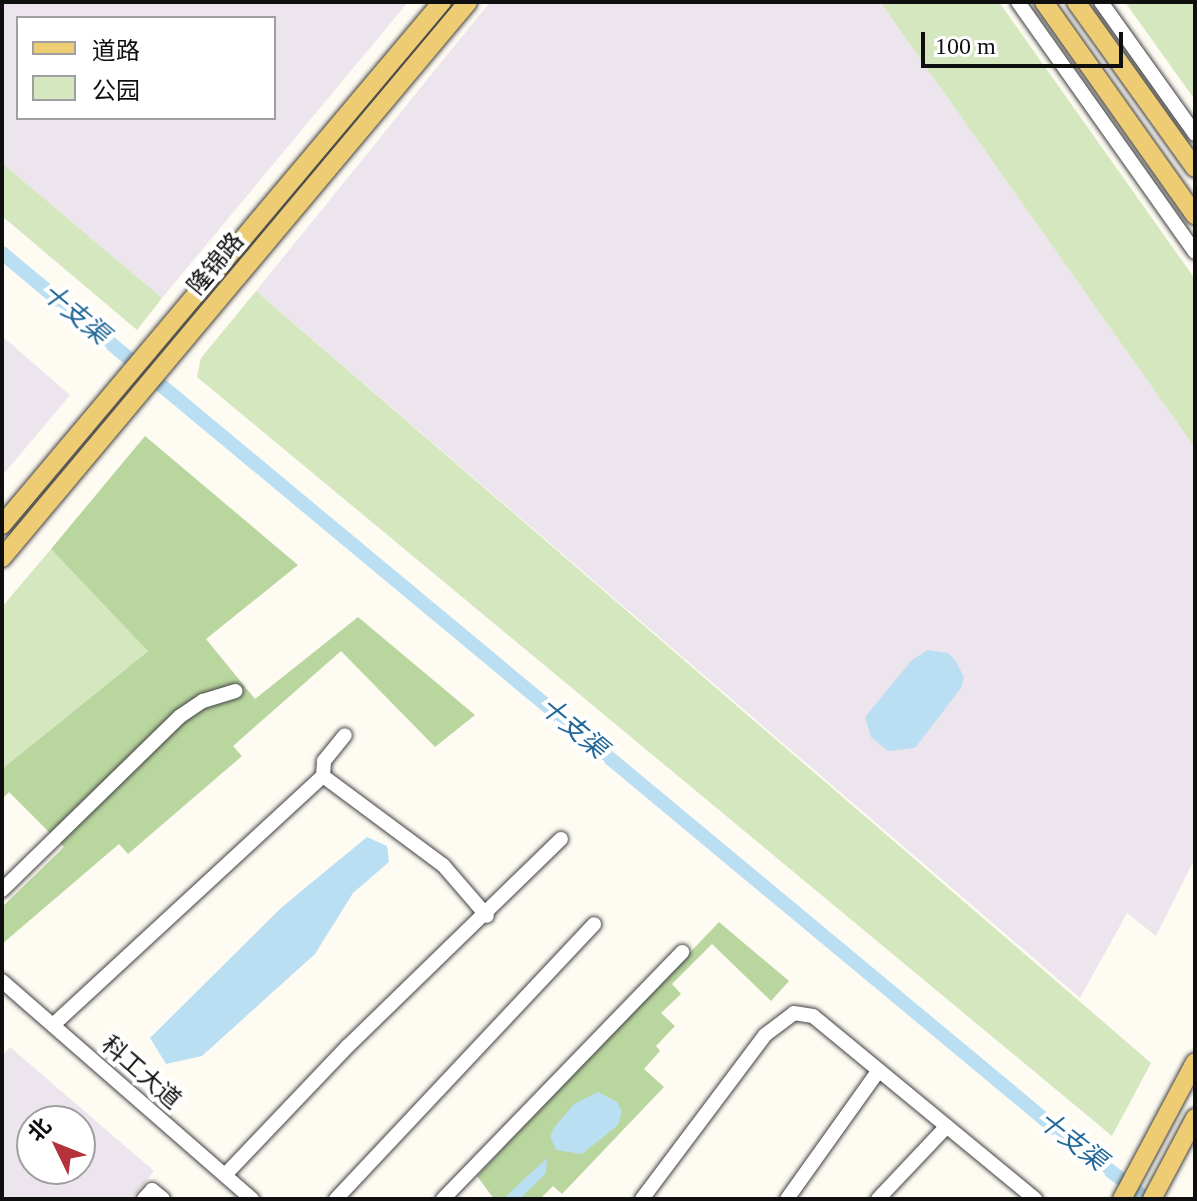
<!DOCTYPE html>
<meta charset="utf-8">
<style>
body{margin:0}
#map{position:relative;width:1197px;height:1201px;overflow:hidden;background:#fefbf3;font-family:"Times New Roman","Noto Sans SC",serif}
div>[style]{position:absolute}
.industrial>*{inset:0;background:#ece5ed}
.green>*{inset:0;background:#d4e7be}
.forest>*{inset:0;background:#b9d69f}
.water>*{inset:0;background:#bbdff2}
.canal>*{height:14px;margin:-7px;padding:0 7px;transform-origin:7px;border-radius:7px;background:#bbdff2}
.roads{filter:drop-shadow(0 0 2px #424242) drop-shadow(0 0 2px #424242)}
.minor>*{height:14px;margin:-7px;padding:0 7px;transform-origin:7px;border-radius:7px;background:#fff}
.major>*{height:18px;margin:-9px;padding:0 9px;transform-origin:9px;border-radius:9px;background:#edcc73}
span{translate:-50% -50%;white-space:nowrap;text-align:center;line-height:1.15;-webkit-text-stroke:8px #fff;paint-order:stroke}
.street-label{font-size:24px;color:#0f0f0f}
.water-label{font-size:26px;color:#226898;font-style:italic}
.frame{position:absolute;inset:0;border:4px solid #0f0f0f;pointer-events:none}
.legend{position:absolute;left:16px;top:16px;width:260px;height:104px;box-sizing:border-box;background:#fff;border:2px solid #9f9f9f;margin:0;padding:10px 14px;list-style:none;font-size:24px;color:#0f0f0f}
.legend li{display:flex;align-items:center;gap:16px;height:40px}
.legend b{width:40px;border:2px solid #9f9f9f}
.north{position:absolute;left:16px;top:1105px;width:80px;height:80px;box-sizing:border-box;background:#fff;border:2px solid #9f9f9f;border-radius:50%;rotate:313deg;font-size:22px;font-weight:700;line-height:32px;text-align:center;color:#0f0f0f}
.north::after{content:'';display:block;margin:auto;width:28px;height:36px;background:#b5323c;clip-path:polygon(50% 0,100% 100%,50% 72%,0 100%)}
.scale{position:absolute;left:921px;top:32px;width:202px;height:36px;box-sizing:border-box;border:4px solid #0f0f0f;border-top:0;padding-left:10px;font-size:24px;line-height:28px;white-space:nowrap;color:#0f0f0f;-webkit-text-stroke:6px #fff;paint-order:stroke}
</style>
<div id="map">
<div class="industrial">
<i style="clip-path:polygon(evenodd,2px 2px,408px 2px,162px 298px,2px 163px,2px 2px,18px 18px,274px 18px,274px 118px,18px 118px,18px 18px)"></i>
<i style="clip-path:polygon(490px 2px,880px 2px,1195px 448px,1195px 858px,1156px 936px,1127px 913px,1080px 998px,256px 291px)"></i>
<i style="clip-path:polygon(2px 336px,70px 395px,2px 476px)"></i>
<i style="clip-path:polygon(evenodd,10px 1047px,154px 1171px,131px 1199px,2px 1199px,2px 1056px,10px 1047px,32px 1121px,80px 1121px,80px 1169px,32px 1169px,32px 1121px)"></i>
</div>
<div class="green">
<i style="clip-path:polygon(880px 2px,999px 2px,1195px 279px,1195px 448px)"></i>
<i style="clip-path:polygon(1125px 2px,1195px 2px,1195px 100px)"></i>
<i style="clip-path:polygon(2px 163px,162px 298px,137px 330px,2px 216px)"></i>
<i style="clip-path:polygon(256px 291px,1151px 1063px,1112px 1136px,197px 377px,201px 358px)"></i>
<i style="clip-path:polygon(51px 549px,149px 650px,2px 769px,2px 607px)"></i>
</div>
<div class="forest">
<i style="clip-path:polygon(145px 436px,298px 565px,206px 639px,255px 699px,358px 617px,475px 715px,435px 747px,341px 651px,233px 746px,242px 756px,128px 854px,119px 844px,2px 944px,2px 907px,64px 847px,9px 792px,2px 799px,2px 769px,148px 651px,51px 549px)"></i>
<i style="clip-path:polygon(719px 922px,789px 981px,771px 1001px,712px 944px,672px 984px,681px 994px,661px 1013px,675px 1026px,656px 1046px,660px 1051px,644px 1069px,664px 1087px,562px 1194px,553px 1186px,540px 1199px,494px 1199px,477px 1176px)"></i>
</div>
<div class="water">
<i style="clip-path:polygon(928px 650px,948px 653px,955px 660px,964px 677px,961px 688px,915px 748px,888px 751px,871px 737px,865px 717px,912px 660px)"></i>
<i style="clip-path:polygon(367px 837px,387px 846px,389px 862px,353px 893px,315px 954px,202px 1056px,166px 1064px,150px 1038px,282px 907px)"></i>
<i style="clip-path:polygon(598px 1092px,617px 1102px,622px 1111px,618px 1125px,582px 1154px,556px 1150px,550px 1136px,554px 1128px,574px 1104px)"></i>
<i style="clip-path:polygon(547px 1158px,546px 1173px,520px 1199px,503px 1199px)"></i>
</div>
<div class="canal">
<i style="left:2px;top:253px;width:1369px;rotate:39.73deg"></i>
<i style="left:1055px;top:1128px;width:116px;rotate:37.7deg"></i>
</div>
<div class="roads">
<div class="minor">
<i style="left:1018px;top:2px;width:306px;rotate:54.7deg"></i>
<i style="left:1101px;top:2px;width:162px;rotate:54.5deg"></i>
<i style="left:323px;top:776px;width:149px;rotate:36.6deg"></i>
<i style="left:443px;top:865px;width:67px;rotate:49.2deg"></i>
<i style="left:2px;top:890px;width:248px;rotate:-44.3deg"></i>
<i style="left:179px;top:717px;width:29px;rotate:-34deg"></i>
<i style="left:203px;top:701px;width:34px;rotate:-17deg"></i>
<i style="left:2px;top:981px;width:332px;rotate:41.1deg"></i>
<i style="left:53px;top:1025px;width:367px;rotate:-42.7deg"></i>
<i style="left:323px;top:776px;width:15px;rotate:-86deg"></i>
<i style="left:324px;top:761px;width:33px;rotate:-51deg"></i>
<i style="left:225px;top:1175px;width:178px;rotate:-46.4deg"></i>
<i style="left:348px;top:1046px;width:297px;rotate:-44.2deg"></i>
<i style="left:144px;top:1199px;width:12px;rotate:-48deg"></i>
<i style="left:152px;top:1190px;width:14px;rotate:39deg"></i>
<i style="left:336px;top:1199px;width:377px;rotate:-46.8deg"></i>
<i style="left:443px;top:1199px;width:344px;rotate:-45.9deg"></i>
<i style="left:642px;top:1199px;width:205px;rotate:-53.1deg"></i>
<i style="left:765px;top:1035px;width:36px;rotate:-37deg"></i>
<i style="left:794px;top:1013px;width:19px;rotate:9deg"></i>
<i style="left:813px;top:1016px;width:288px;rotate:39.5deg"></i>
<i style="left:787px;top:1199px;width:158px;rotate:-54.5deg"></i>
<i style="left:878px;top:1199px;width:100px;rotate:-46.6deg"></i>
</div>
<div class="major">
<i style="left:1044px;top:2px;width:261px;rotate:54.7deg"></i>
<i style="left:1076px;top:2px;width:204px;rotate:54.4deg"></i>
<i style="left:2px;top:525px;width:683px;rotate:-49.93deg"></i>
<i style="left:2px;top:558px;width:725px;rotate:-50.03deg"></i>
<i style="left:1122px;top:1199px;width:155px;rotate:-61.9deg"></i>
<i style="left:1152px;top:1199px;width:92px;rotate:-62deg"></i>
</div>
</div>
<div class="street-label">
<span style="left:216px;top:264px;rotate:-50deg">隆锦路</span>
<span style="left:141px;top:1073px;rotate:41deg">科工大道</span>
</div>
<div class="water-label">
<span style="left:75px;top:314px;rotate:40deg">十支渠</span>
<span style="left:573px;top:728px;rotate:40deg">十支渠</span>
<span style="left:1072px;top:1141px;rotate:38deg">十支渠</span>
</div>
<div class="frame"></div>
<ul class="legend">
<li><b style="height:10px;background:#edcc73"></b>道路</li>
<li><b style="height:22px;background:#d4e7be"></b>公园</li>
</ul>
<div class="north">北</div>
<div class="scale">100 m</div>
</div>
